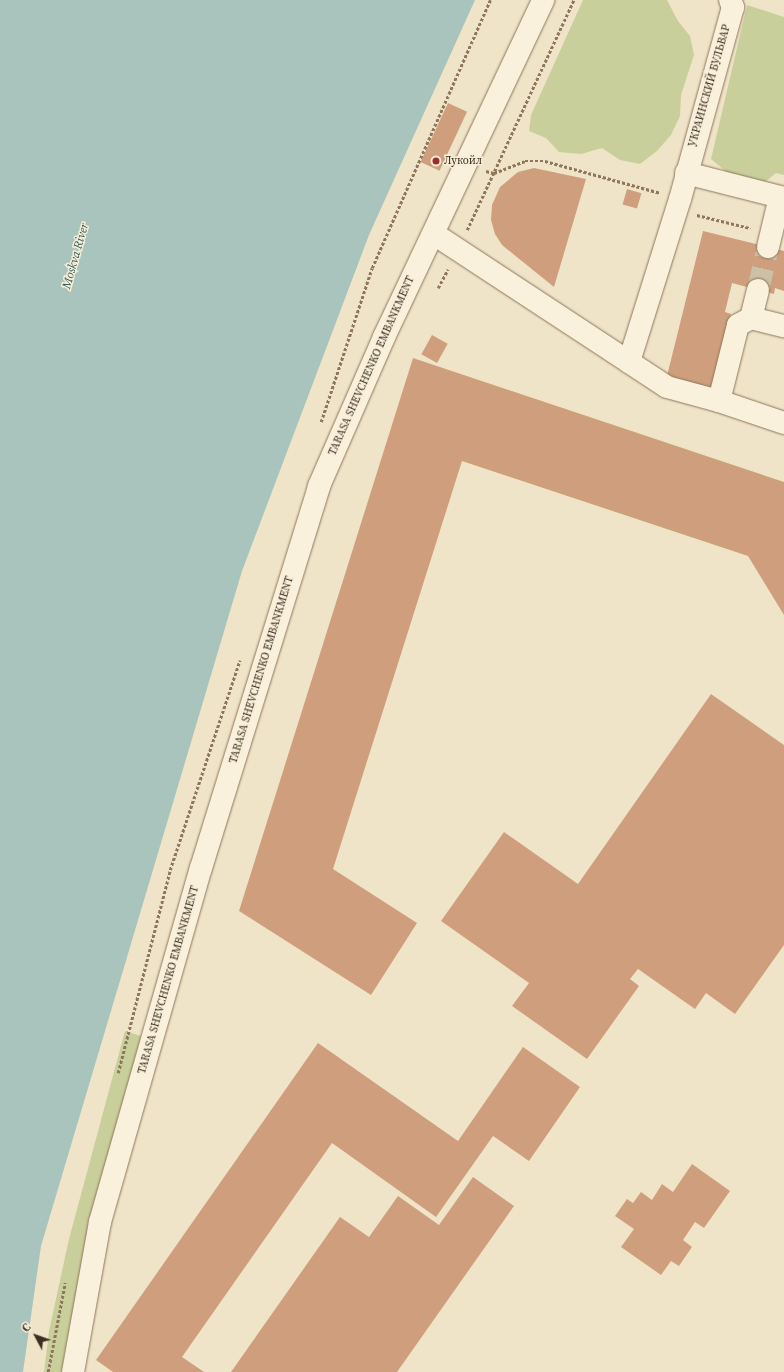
<!DOCTYPE html>
<meta charset="utf-8">
<style>
body{margin:0}
#map{position:relative;width:784px;height:1372px;overflow:hidden;background:#f0e4c8;font-family:"Source Serif 4",serif}
div>[style]{position:absolute}
.green>*{inset:0;background:#c9cf9b}
.water>*{inset:0;background:#a9c4bc}
.building>*{inset:0;background:#cf9f7d;transform-origin:0 0}
.minor-tunnel>*{height:22px;margin-top:-11px;transform-origin:0;background:repeating-linear-gradient(90deg,#ccc0a6 0 22px,transparent 0 33px)}
.path>*{height:2.5px;margin-top:-1.25px;transform-origin:0;background:repeating-linear-gradient(90deg,#8d765c 0 3px,transparent 0 5px)}
.roads{filter:drop-shadow(0 0 1px #8d765c) drop-shadow(0 0 1px #8d765c)}
.minor>*{height:22px;margin:-11px;padding:0 11px;transform-origin:11px;border-radius:11px;background:#faf1dc}
.dots>*{width:11px;height:11px;translate:-50% -50%;box-sizing:border-box;border:2px solid #f7eed8;border-radius:50%}
span{translate:-50% -50%;white-space:nowrap;text-align:center;line-height:1.15;-webkit-text-stroke:3px #f7eed8;paint-order:stroke}
.street-label{font-size:11px;color:#3d2e20}
.poi-label{font-size:11px;color:#3d2e20}
.left{translate:0 -50%;text-align:left}
.water-label{font-size:12px;color:#2f5d5a;font-style:italic}
.north{position:absolute;left:16px;top:1316px;width:40px;height:40px;-webkit-text-stroke:3px #f7eed8;paint-order:stroke;rotate:311deg;font-size:11px;font-weight:700;line-height:16px;text-align:center;color:#3d2e20}
.north::after{content:'';display:block;margin:auto;width:14px;height:18px;background:#3d2e20;clip-path:polygon(50% 0,100% 100%,50% 72%,0 100%)}
</style>
<div id="map">
<div class="green">
<i style="clip-path:polygon(583px 0,667px 0,678px 21px,690px 36px,694px 55px,681px 95px,680px 116px,671px 135px,657px 151px,640px 164px,620px 160px,602px 148px,581px 154px,559px 152px,546px 138px,529px 131px,531px 115px)"></i>
<i style="clip-path:polygon(747px 5px,784px 17px,784px 175px,776px 173px,764px 183px,729px 174px,711px 159px)"></i>
<i style="clip-path:polygon(125px 1031px,141px 1036px,90px 1227px,63px 1372px,44px 1372px,49px 1331px,69px 1239px)"></i>
</div>
<div class="water">
<i style="clip-path:polygon(0 0,475px 0,369px 235px,242px 571px,41px 1246px,23px 1372px,0 1372px)"></i>
</div>
<div class="building">
<i style="left:448px;top:103px;width:21px;height:65px;rotate:25deg"></i>
<i style="clip-path:polygon(534px 168px,586px 179px,554px 287px,502px 245px,495px 234px,491px 220px,492px 205px,500px 187px,518px 172px)"></i>
<i style="left:627px;top:189px;width:15px;height:16px;rotate:16deg"></i>
<i style="clip-path:polygon(703px 231px,784px 251px,784px 291px,775px 288px,774px 294px,732px 283px,725px 312px,731px 314px,711px 391px,666px 380px)"></i>
<i style="left:432px;top:335px;width:18px;height:22px;rotate:29deg"></i>
<i style="clip-path:polygon(413px 358px,784px 482px,784px 615px,748px 556px,462px 461px,333px 869px,417px 923px,371px 995px,239px 911px)"></i>
<i style="clip-path:polygon(711px 694px,784px 745px,784px 945px,735px 1014px,706px 993px,695px 1009px,638px 969px,630px 979px,639px 986px,587px 1059px,512px 1006px,529px 983px,441px 921px,504px 832px,578px 884px)"></i>
<i style="clip-path:polygon(318px 1043px,458px 1141px,523px 1047px,580px 1087px,529px 1161px,493px 1136px,436px 1217px,332px 1143px,182px 1357px,204px 1372px,113px 1372px,96px 1360px)"></i>
<i style="clip-path:polygon(692px 1164px,730px 1191px,704px 1228px,695px 1222px,683px 1240px,692px 1247px,679px 1266px,671px 1261px,661px 1275px,621px 1247px,634px 1229px,615px 1216px,627px 1199px,633px 1203px,641px 1192px,652px 1200px,662px 1184px,673px 1192px)"></i>
<i style="clip-path:polygon(473px 1177px,514px 1206px,397px 1372px,231px 1372px,340px 1217px,369px 1237px,398px 1196px,439px 1225px)"></i>
</div>
<div class="minor-tunnel">
<i style="left:758px;top:290px;width:44px;rotate:-76.9deg"></i>
</div>
<div class="path">
<i style="left:486px;top:171px;width:8px;rotate:14deg"></i>
<i style="left:494px;top:173px;width:33px;rotate:-21deg"></i>
<i style="left:525px;top:161px;width:20px"></i>
<i style="left:545px;top:161px;width:119px;rotate:15.5deg"></i>
<i style="left:697px;top:215px;width:55px;rotate:13.8deg"></i>
<i style="left:467px;top:230px;width:254px;rotate:-65.1deg"></i>
<i style="left:438px;top:288px;width:21px;rotate:-62deg"></i>
<i style="left:321px;top:422px;width:162px;rotate:-71.7deg"></i>
<i style="left:372px;top:268px;width:293px;rotate:-66.2deg"></i>
<i style="left:118px;top:1073px;width:210px;rotate:-75.6deg"></i>
<i style="left:170px;top:870px;width:221px;rotate:-71.6deg"></i>
<i style="left:48px;top:1372px;width:91px;rotate:-79.2deg"></i>
</div>
<div class="roads">
<div class="minor">
<i style="left:730px;top:0;width:8px;rotate:67deg"></i>
<i style="left:733px;top:7px;width:199px;rotate:105.4deg"></i>
<i style="left:680px;top:199px;width:171px;rotate:107.4deg"></i>
<i style="left:629px;top:362px;width:45px;rotate:33.3deg"></i>
<i style="left:667px;top:387px;width:54px;rotate:15.1deg"></i>
<i style="left:719px;top:401px;width:69px;rotate:18.7deg"></i>
<i style="left:686px;top:173px;width:101px;rotate:14.3deg"></i>
<i style="left:434px;top:234px;width:233px;rotate:33.3deg"></i>
<i style="left:768px;top:247px;width:51px;rotate:-76.5deg"></i>
<i style="left:758px;top:290px;width:29px;rotate:104deg"></i>
<i style="left:751px;top:318px;width:34px;rotate:14deg"></i>
<i style="left:719px;top:401px;width:78px;rotate:-76deg"></i>
<i style="left:738px;top:325px;width:15px;rotate:-28deg"></i>
<i style="left:73px;top:1372px;width:152px;rotate:-79.8deg"></i>
<i style="left:100px;top:1222px;width:368px;rotate:-74.1deg"></i>
<i style="left:201px;top:868px;width:400px;rotate:-72.8deg"></i>
<i style="left:319px;top:486px;width:163px;rotate:-66.4deg"></i>
<i style="left:384px;top:337px;width:373px;rotate:-64.7deg"></i>
</div>
</div>
<div class="dots">
<i style="left:436px;top:161px;background:#9e2a2b"></i>
</div>
<div class="street-label">
<span style="left:710px;top:86px;rotate:-74deg">УКРАИНСКИЙ БУЛЬВАР</span>
<span style="left:372px;top:366px;rotate:-66deg">TARASA SHEVCHENKO EMBANKMENT</span>
<span style="left:262px;top:670px;rotate:-73deg">TARASA SHEVCHENKO EMBANKMENT</span>
<span style="left:169px;top:980px;rotate:-74deg">TARASA SHEVCHENKO EMBANKMENT</span>
</div>
<div class="poi-label">
<span class="left" style="left:444px;top:161px">Лукойл</span>
</div>
<div class="water-label">
<span style="left:76px;top:256px;rotate:-74deg">Moskva River</span>
</div>
<div class="north">С</div>
</div>
